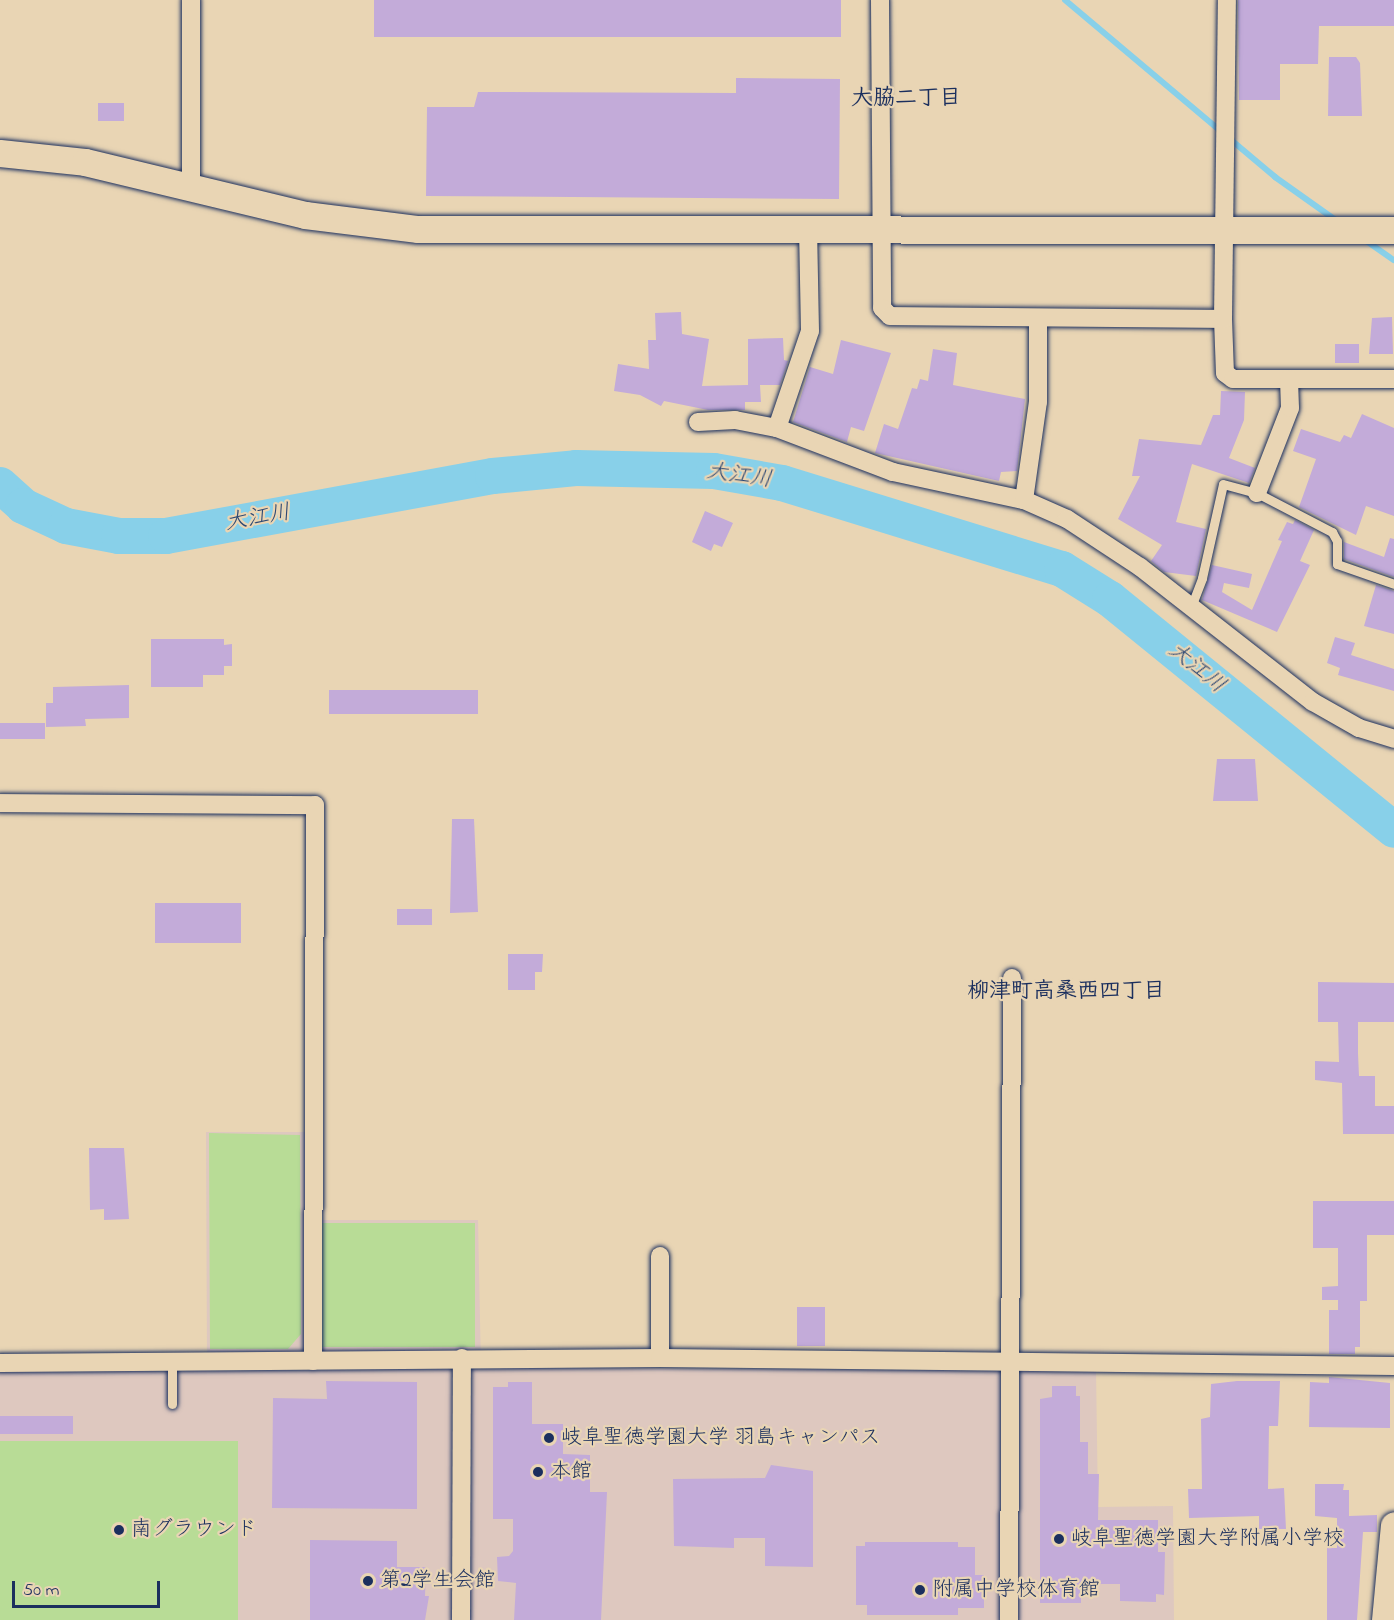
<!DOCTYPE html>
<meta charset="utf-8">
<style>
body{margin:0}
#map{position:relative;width:1394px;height:1620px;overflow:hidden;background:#e9d5b4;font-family:"Indie Flower","Klee One",sans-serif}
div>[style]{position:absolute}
.built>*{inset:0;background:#dec8bf}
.green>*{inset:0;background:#b8dc96;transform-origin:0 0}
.stream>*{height:6px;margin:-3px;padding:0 3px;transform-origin:3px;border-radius:3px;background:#88d0e9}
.river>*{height:36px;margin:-18px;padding:0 18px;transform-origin:18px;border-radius:18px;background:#88d0e9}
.building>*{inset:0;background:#c3abd9;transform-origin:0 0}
.roads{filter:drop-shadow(0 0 2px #1b2f5e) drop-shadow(0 0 2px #1b2f5e)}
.lane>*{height:9px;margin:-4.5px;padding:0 4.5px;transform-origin:4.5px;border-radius:4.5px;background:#e9d5b4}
.street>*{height:18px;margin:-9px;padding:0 9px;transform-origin:9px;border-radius:9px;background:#e9d5b4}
.secondary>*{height:27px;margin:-13.5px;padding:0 13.5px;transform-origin:13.5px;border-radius:13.5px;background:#e9d5b4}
.dots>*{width:16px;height:16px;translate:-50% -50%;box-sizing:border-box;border:3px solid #e9d5b4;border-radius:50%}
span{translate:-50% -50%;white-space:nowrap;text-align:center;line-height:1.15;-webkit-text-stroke:4.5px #e9d5b4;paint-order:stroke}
.poi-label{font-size:21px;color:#1b2f5e}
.left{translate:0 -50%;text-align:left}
.neighbourhood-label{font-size:22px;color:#1b2f5e;font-weight:700}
.water-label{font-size:22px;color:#2b4773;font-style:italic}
.scale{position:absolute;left:12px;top:1581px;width:148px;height:27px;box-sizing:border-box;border:3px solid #1b2f5e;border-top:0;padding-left:8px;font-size:18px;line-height:21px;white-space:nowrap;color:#1b2f5e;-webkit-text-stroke:4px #e9d5b4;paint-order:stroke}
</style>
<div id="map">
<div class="built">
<i style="clip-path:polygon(206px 1132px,305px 1132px,305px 1220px,478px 1220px,481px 1368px,1096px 1370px,1098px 1507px,1173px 1506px,1174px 1620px,0 1620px,0 1369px,207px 1367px)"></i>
</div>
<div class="green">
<i style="clip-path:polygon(209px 1133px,300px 1135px,301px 1334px,288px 1349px,210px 1349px)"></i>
<i style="left:475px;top:1223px;width:124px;height:155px;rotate:90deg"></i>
<i style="left:0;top:1441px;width:238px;height:179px"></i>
</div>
<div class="stream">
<i style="left:1065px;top:0;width:275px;rotate:40.1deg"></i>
<i style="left:1275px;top:177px;width:76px;rotate:35.4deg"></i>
<i style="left:1365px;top:240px;width:35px;rotate:35deg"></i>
</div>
<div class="river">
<i style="left:0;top:485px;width:31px;rotate:42deg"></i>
<i style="left:23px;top:506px;width:47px;rotate:24.9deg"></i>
<i style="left:66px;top:526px;width:54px;rotate:10.7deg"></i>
<i style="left:119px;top:536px;width:47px"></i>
<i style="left:166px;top:536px;width:332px;rotate:-10.4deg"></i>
<i style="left:493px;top:476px;width:83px;rotate:-5.5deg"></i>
<i style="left:576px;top:468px;width:138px;rotate:1.2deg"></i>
<i style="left:714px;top:471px;width:69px;rotate:10deg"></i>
<i style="left:782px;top:483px;width:293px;rotate:17.1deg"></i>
<i style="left:1062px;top:569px;width:57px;rotate:32deg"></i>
<i style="left:1110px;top:599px;width:366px;rotate:39.1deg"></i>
</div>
<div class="building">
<i style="left:374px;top:0;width:467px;height:37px"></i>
<i style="clip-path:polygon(1238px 0,1394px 0,1394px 26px,1319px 26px,1318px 64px,1280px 64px,1280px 100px,1239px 100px)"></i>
<i style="clip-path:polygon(1329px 57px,1356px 57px,1360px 63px,1362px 116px,1328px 116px)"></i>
<i style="clip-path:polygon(736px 78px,840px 79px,839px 199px,426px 196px,427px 107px,474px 107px,478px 92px,736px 93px)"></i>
<i style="left:98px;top:103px;width:26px;height:18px"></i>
<i style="clip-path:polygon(681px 312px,682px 334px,709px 339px,702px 386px,748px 385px,748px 339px,783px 338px,784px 360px,788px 361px,780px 385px,760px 385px,761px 402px,745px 402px,745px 410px,708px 410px,664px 401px,661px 406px,640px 395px,614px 391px,618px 364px,649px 369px,648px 340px,656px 340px,655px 313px)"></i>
<i style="clip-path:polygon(1392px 317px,1393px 354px,1369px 354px,1372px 318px)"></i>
<i style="clip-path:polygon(841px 340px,891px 353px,864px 431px,851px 427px,847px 442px,793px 422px,810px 367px,833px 374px)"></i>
<i style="left:1335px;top:344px;width:24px;height:19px"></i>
<i style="clip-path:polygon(933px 349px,957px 353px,953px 385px,1025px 399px,1017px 471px,1001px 472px,999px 481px,875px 453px,884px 424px,898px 429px,912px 388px,917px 389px,920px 379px,928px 381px)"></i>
<i style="clip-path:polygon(1221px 391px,1245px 392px,1244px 420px,1229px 458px,1255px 468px,1249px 483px,1192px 464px,1176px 522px,1206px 529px,1196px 576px,1164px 572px,1151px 561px,1162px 545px,1118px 519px,1140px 476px,1132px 476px,1139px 439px,1201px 445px,1213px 415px,1220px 415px)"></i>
<i style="clip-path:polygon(1362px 414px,1394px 428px,1394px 516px,1366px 506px,1356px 535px,1299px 507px,1316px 459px,1293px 451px,1301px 429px,1340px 442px,1344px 435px,1351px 438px)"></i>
<i style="clip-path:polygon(705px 511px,733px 523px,722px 547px,714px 544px,711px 551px,692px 542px)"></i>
<i style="clip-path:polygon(1295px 520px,1314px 530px,1300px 561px,1310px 565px,1277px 632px,1202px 600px,1212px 565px,1252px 574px,1249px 588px,1224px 583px,1222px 592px,1252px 610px,1282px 541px,1278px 540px,1287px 522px,1293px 524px)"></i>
<i style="clip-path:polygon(1390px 538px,1394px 539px,1394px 577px,1344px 559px,1344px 542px,1384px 557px)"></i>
<i style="clip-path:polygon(1376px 585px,1394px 591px,1394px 634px,1364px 626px)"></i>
<i style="clip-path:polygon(1335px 637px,1355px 643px,1351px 655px,1394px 669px,1394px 691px,1338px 675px,1340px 668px,1327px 663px)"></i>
<i style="clip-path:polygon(151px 639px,224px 639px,224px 645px,232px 644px,232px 666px,224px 666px,224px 675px,203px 675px,203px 687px,151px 687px)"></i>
<i style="clip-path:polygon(129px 685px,129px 718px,85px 719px,86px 726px,46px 727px,46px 703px,53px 703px,53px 687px)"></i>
<i style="left:329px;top:690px;width:149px;height:24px"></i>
<i style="left:0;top:723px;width:45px;height:16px"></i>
<i style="clip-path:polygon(1217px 759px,1255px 759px,1258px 801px,1213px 801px)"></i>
<i style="clip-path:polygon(452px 819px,474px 819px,478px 912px,450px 913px)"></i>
<i style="left:155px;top:903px;width:86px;height:40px"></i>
<i style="left:432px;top:909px;width:16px;height:35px;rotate:90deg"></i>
<i style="clip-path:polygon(508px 954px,543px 954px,542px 972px,535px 972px,535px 990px,508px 990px)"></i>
<i style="clip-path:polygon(1318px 982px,1394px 983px,1394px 1022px,1358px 1022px,1358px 1053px,1359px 1076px,1375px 1076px,1375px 1106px,1394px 1106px,1394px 1134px,1343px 1134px,1342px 1083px,1315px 1080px,1315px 1061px,1339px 1062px,1338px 1022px,1318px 1022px)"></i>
<i style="clip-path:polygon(89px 1148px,124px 1148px,129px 1219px,104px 1220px,104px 1209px,90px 1210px)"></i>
<i style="clip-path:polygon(1313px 1201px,1394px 1201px,1394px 1235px,1367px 1235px,1367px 1301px,1360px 1301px,1360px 1347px,1355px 1347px,1355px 1354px,1329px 1354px,1329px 1310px,1338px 1310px,1338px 1300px,1322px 1300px,1322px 1287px,1338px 1286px,1338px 1248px,1313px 1248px)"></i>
<i style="left:797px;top:1307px;width:28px;height:39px"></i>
<i style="clip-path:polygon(1329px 1377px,1390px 1383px,1390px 1428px,1309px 1427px,1310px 1382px,1329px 1383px)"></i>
<i style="clip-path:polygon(326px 1381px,417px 1382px,417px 1509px,272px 1508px,273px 1398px,327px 1399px)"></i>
<i style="clip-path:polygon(1237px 1381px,1280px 1381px,1278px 1426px,1269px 1426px,1268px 1489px,1284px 1488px,1286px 1529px,1259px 1529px,1259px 1516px,1189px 1518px,1188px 1489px,1202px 1489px,1201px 1419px,1210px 1417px,1211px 1384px)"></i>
<i style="clip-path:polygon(508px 1382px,532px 1382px,532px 1424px,563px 1424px,563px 1454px,590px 1455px,590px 1492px,607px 1492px,601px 1620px,514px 1620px,516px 1583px,498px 1581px,497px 1557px,509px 1556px,513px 1551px,513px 1519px,493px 1519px,493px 1387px,508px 1387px)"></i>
<i style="clip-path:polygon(1052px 1386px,1076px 1386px,1076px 1396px,1080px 1396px,1080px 1442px,1088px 1442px,1088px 1474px,1099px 1474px,1098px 1520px,1158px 1520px,1158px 1552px,1165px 1552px,1164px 1595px,1156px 1594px,1156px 1602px,1120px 1601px,1120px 1584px,1081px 1584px,1081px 1603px,1040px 1603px,1040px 1399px,1052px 1397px)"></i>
<i style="left:0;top:1416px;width:73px;height:18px"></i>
<i style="clip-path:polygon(771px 1465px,813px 1471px,813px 1567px,765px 1566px,765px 1538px,734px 1538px,734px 1548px,674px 1546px,673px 1479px,765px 1478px)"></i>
<i style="clip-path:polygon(1315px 1484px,1344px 1484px,1343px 1490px,1349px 1490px,1349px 1516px,1377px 1515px,1377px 1532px,1363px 1532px,1357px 1620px,1327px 1620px,1327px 1548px,1337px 1548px,1337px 1518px,1315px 1516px)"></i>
<i style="clip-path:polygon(310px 1540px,397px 1541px,397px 1567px,426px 1567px,425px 1596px,429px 1596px,425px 1620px,310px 1620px)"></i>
<i style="clip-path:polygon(865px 1542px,958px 1542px,958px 1547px,975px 1547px,975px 1575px,984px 1575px,984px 1608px,958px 1608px,958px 1615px,867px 1615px,867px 1605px,856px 1605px,856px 1546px,865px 1546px)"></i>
</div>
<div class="roads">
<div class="lane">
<i style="left:1191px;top:607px;width:31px;rotate:-69deg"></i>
<i style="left:1202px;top:578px;width:96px;rotate:-77.4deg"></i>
<i style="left:1223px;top:484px;width:35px;rotate:15deg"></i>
<i style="left:1257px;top:493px;width:85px;rotate:27.5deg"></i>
<i style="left:1332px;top:532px;width:10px;rotate:61deg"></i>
<i style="left:1337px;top:541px;width:23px;rotate:90deg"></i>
<i style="left:1337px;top:564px;width:60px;rotate:19.3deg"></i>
<i style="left:172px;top:1363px;width:41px;rotate:90deg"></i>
</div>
<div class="street">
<i style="left:880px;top:0;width:308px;rotate:89.6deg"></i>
<i style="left:882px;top:308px;width:11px;rotate:45deg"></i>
<i style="left:890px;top:316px;width:333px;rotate:0.5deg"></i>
<i style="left:1223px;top:319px;width:54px;rotate:87.9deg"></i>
<i style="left:1225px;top:373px;width:10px;rotate:37deg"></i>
<i style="left:1233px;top:379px;width:161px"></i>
<i style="left:191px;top:185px;width:185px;rotate:-90deg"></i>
<i style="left:1223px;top:319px;width:319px;rotate:-89.3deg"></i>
<i style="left:698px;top:422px;width:37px;rotate:-3deg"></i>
<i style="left:735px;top:420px;width:43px;rotate:10.8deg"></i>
<i style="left:777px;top:428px;width:124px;rotate:20.8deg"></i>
<i style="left:893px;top:472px;width:134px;rotate:12.1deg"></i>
<i style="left:1024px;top:500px;width:47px;rotate:23.8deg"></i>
<i style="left:1067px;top:519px;width:87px;rotate:33.3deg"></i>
<i style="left:1140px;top:567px;width:219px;rotate:38deg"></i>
<i style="left:1313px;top:702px;width:53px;rotate:29.5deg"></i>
<i style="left:1359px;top:728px;width:37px;rotate:17deg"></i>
<i style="left:777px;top:428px;width:102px;rotate:-71.2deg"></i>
<i style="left:810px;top:331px;width:100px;rotate:-91.1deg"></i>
<i style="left:1257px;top:493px;width:91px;rotate:-68.8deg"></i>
<i style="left:1290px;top:408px;width:29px;rotate:-92deg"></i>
<i style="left:1024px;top:500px;width:99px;rotate:-81.9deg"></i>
<i style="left:1038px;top:402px;width:83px;rotate:-90deg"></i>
<i style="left:0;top:803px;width:315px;rotate:0.4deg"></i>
<i style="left:315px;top:805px;width:556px;rotate:90.21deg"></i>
<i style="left:660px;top:1256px;width:102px;rotate:90deg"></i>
<i style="left:0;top:1363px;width:660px;rotate:-0.43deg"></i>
<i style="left:660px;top:1358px;width:734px;rotate:0.62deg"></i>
<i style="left:461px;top:1620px;width:262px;rotate:-89.8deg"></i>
<i style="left:1009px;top:1620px;width:642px;rotate:-89.73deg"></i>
</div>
<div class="secondary">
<i style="left:0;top:153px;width:85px;rotate:6deg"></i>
<i style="left:85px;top:162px;width:226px;rotate:13.5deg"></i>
<i style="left:305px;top:215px;width:114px;rotate:7.1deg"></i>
<i style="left:418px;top:229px;width:976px;rotate:0.06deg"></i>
<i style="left:1385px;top:1620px;width:95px;rotate:-84.6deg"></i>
</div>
</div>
<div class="dots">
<i style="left:549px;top:1438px;background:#1b2f5e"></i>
<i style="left:538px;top:1472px;background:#1b2f5e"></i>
<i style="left:119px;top:1530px;background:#1b2f5e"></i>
<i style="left:1059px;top:1539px;background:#1b2f5e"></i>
<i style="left:368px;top:1581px;background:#1b2f5e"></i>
<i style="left:920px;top:1590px;background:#1b2f5e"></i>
</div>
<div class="poi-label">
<span class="left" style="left:561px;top:1438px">岐阜聖徳学園大学 羽島キャンパス</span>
<span class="left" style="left:550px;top:1472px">本館</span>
<span class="left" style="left:131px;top:1530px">南グラウンド</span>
<span class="left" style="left:1071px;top:1539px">岐阜聖徳学園大学附属小学校</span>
<span class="left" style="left:380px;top:1581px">第2学生会館</span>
<span class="left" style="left:932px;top:1590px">附属中学校体育館</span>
</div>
<div class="neighbourhood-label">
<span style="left:906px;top:100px">大脇二丁目</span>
<span style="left:1066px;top:993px">柳津町高桑西四丁目</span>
</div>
<div class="water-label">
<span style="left:739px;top:477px;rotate:8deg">大江川</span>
<span style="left:258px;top:519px;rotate:-10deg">大江川</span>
<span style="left:1196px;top:669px;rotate:39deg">大江川</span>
</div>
<div class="scale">50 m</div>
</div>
